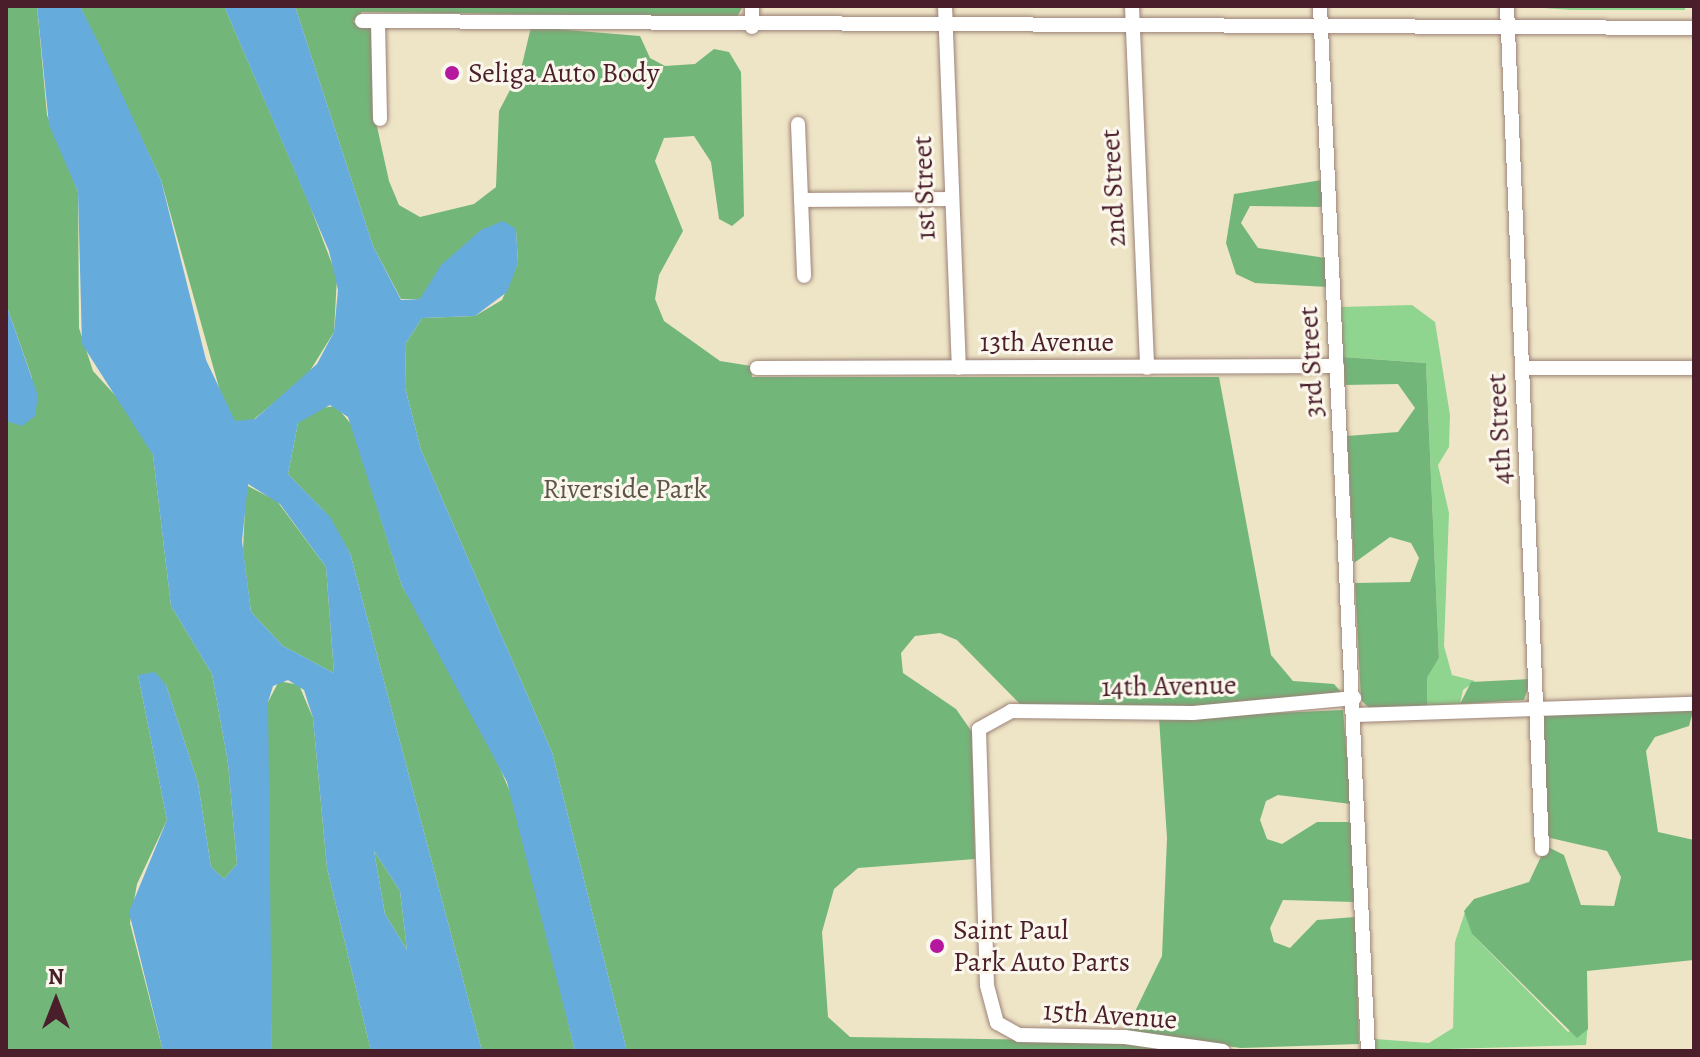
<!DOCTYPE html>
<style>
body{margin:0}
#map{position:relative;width:1700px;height:1057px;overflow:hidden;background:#eee4c6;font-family:Alegreya,serif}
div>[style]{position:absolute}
.green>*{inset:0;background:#8fd58f}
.forest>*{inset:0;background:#73b67a}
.water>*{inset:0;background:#65abdb}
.roads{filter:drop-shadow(0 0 2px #9c8278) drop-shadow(0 0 2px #9c8278)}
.minor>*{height:14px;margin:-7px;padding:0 7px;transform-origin:7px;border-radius:7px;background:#fff}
.dots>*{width:22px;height:22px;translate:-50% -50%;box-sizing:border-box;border:4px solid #fbf7ec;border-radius:50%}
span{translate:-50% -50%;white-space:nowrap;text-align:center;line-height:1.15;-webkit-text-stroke:6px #fbf7ec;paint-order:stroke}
.poi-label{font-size:28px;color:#4a1f2b}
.left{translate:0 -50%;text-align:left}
.street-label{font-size:28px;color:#4a1f2b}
.park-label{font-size:28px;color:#5f5649}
.frame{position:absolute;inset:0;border:8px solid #4a1f2b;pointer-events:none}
.north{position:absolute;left:16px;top:961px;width:80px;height:80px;-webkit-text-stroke:6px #fbf7ec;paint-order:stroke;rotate:0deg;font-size:22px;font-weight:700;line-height:32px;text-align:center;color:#4a1f2b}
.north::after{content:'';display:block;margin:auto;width:28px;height:36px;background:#4a1f2b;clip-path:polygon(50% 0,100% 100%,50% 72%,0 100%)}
</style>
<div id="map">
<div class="green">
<i style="clip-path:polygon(1518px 6px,1685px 6px,1685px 10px,1571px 10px)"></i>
<i style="clip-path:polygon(1412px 305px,1435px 322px,1450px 415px,1449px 447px,1438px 465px,1449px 513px,1444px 646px,1452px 675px,1475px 681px,1463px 690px,1460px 704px,1427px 706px,1427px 678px,1439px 658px,1426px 363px,1343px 357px,1341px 307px)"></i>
<i style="clip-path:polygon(1467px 906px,1472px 934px,1568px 1032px,1588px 1023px,1586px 1045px,1375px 1051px,1375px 1039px,1429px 1043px,1453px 1028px,1455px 942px)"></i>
</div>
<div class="forest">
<i style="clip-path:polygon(6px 6px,37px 6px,47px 115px,78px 192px,79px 328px,93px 371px,133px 415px,153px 455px,171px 606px,212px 674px,228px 763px,237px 864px,224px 879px,211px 867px,198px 783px,166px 685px,138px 675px,167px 820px,137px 884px,130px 923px,163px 1051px,6px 1051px,6px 421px,32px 378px,6px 304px)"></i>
<i style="clip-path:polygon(80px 6px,224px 6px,310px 206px,337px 277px,334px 332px,308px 374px,252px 421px,235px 421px,225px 409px,161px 180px)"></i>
<i style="clip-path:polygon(295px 6px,743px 6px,737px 17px,362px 12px,353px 22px,373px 28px,376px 122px,389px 181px,399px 205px,420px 217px,474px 204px,496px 187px,499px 111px,521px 69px,531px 27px,640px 36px,650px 58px,665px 66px,695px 64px,714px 49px,729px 52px,741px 72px,744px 216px,732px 226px,719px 219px,711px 162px,694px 136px,664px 138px,655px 161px,683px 231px,659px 275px,655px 299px,664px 321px,720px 361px,751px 366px,752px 377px,1219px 377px,1271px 655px,1293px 681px,1334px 684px,1341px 692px,1207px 708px,1022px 706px,957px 640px,940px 633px,915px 636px,901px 653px,903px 673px,956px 709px,972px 732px,975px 859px,858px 868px,834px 889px,822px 932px,828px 1017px,850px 1037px,1109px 1041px,1190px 1051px,627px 1051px,552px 752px,421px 450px,405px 387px,406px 343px,422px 318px,475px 316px,502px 300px,518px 263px,516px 230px,481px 230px,420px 299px,401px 299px,373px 246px)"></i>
<i style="clip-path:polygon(1322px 180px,1324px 207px,1250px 206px,1241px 223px,1258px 248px,1326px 258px,1327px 287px,1255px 283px,1236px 274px,1226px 243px,1234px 194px)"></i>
<i style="clip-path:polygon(1343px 357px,1426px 363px,1439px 658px,1427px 678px,1427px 706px,1370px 709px,1361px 700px,1355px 583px,1410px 582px,1419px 558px,1411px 543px,1390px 537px,1354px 563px,1347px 436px,1398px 432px,1415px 408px,1398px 384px,1345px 385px)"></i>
<i style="clip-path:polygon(336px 406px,351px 424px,402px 586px,481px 723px,515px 804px,575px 1051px,482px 1051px,350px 553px,323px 510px,288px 474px,298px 423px,313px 409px)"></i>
<i style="clip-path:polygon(246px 485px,277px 501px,326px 567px,334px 673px,283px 646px,251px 612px,243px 551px)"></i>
<i style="clip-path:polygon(1531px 679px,1524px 700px,1460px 704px,1471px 682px)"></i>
<i style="clip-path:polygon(279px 681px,299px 685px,313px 718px,327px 868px,371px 1051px,272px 1051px,265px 836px,268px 702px)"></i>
<i style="clip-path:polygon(1694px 708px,1689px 726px,1655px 737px,1646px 751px,1658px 832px,1694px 840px,1694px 960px,1587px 971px,1588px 1029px,1577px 1038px,1472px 934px,1464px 911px,1474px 899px,1529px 882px,1546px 846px,1564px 855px,1581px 905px,1614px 906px,1621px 877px,1607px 851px,1546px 837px,1544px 716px)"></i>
<i style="clip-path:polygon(1343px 710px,1351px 804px,1278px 795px,1266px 801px,1260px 820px,1267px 839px,1282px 844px,1317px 822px,1351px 822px,1354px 902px,1283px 900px,1270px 928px,1274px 942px,1290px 948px,1317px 920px,1355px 917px,1359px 1044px,1241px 1048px,1125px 1032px,1162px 956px,1167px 838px,1159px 718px)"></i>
<i style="clip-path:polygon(374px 851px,400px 891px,407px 950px,385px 914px)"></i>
</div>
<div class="water">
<i style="clip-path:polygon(evenodd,37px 6px,80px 6px,99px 44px,161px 180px,206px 360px,235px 421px,255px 419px,317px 364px,334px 332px,338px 290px,329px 251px,224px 6px,295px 6px,373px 246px,401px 300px,420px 299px,441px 265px,481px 230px,503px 221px,516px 229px,518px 263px,507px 292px,475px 316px,422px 318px,406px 343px,405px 387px,421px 450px,552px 752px,627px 1051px,575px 1051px,507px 782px,402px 586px,348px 417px,330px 405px,298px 423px,288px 474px,330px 517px,350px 553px,482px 1051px,371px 1051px,327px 868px,313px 718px,304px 690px,288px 680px,273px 686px,268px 702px,272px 1051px,163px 1051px,129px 912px,167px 820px,138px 675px,155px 672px,166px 685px,198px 783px,211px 867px,224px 879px,237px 864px,228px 763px,212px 674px,171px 606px,153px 455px,82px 344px,78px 192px,49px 125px,37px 6px,248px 484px,280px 504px,326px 567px,334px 673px,283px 646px,251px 612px,242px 541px,248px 484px,37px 6px,374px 851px,400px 891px,407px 950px,385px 914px,374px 851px)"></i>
<i style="clip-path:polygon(6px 304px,38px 396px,35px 416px,22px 426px,6px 421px)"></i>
</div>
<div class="roads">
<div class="minor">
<i style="left:752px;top:6px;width:21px;rotate:90deg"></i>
<i style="left:945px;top:6px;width:362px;rotate:87.8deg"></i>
<i style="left:1132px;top:6px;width:362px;rotate:87.6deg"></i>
<i style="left:1320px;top:6px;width:1046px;rotate:87.37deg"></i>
<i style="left:1507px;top:6px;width:844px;rotate:87.62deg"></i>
<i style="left:362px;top:21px;width:1332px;rotate:0.3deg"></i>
<i style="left:378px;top:22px;width:97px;rotate:88.8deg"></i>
<i style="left:798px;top:124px;width:152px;rotate:87.7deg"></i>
<i style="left:801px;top:200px;width:149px;rotate:-0.4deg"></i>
<i style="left:757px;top:368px;width:580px;rotate:-0.2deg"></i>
<i style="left:1522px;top:368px;width:172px"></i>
<i style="left:1355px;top:715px;width:339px;rotate:-1.9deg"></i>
<i style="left:1223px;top:1051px;width:99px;rotate:-171.9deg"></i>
<i style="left:1125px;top:1037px;width:106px;rotate:-178.9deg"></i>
<i style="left:1019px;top:1035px;width:25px;rotate:-151deg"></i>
<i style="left:997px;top:1023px;width:39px;rotate:-105deg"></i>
<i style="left:987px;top:985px;width:256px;rotate:-91.8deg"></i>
<i style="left:979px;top:729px;width:37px;rotate:-29deg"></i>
<i style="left:1011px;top:711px;width:182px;rotate:0.6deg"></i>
<i style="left:1193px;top:713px;width:162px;rotate:-5.3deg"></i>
</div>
</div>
<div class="dots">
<i style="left:452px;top:73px;background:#b5179e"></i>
<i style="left:937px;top:946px;background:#b5179e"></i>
</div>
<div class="poi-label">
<span class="left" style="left:468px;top:73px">Seliga Auto Body</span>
<span class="left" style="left:953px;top:946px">Saint Paul<br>Park Auto Parts</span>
</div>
<div class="street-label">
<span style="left:924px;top:188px;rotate:-92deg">1st Street</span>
<span style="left:1113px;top:188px;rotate:-93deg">2nd Street</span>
<span style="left:1047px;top:342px">13th Avenue</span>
<span style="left:1311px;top:362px;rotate:-93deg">3rd Street</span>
<span style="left:1499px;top:429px;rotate:-93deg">4th Street</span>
<span style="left:1169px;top:686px;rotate:-1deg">14th Avenue</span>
<span style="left:1110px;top:1015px;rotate:4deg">15th Avenue</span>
</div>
<div class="park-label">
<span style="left:625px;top:489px">Riverside Park</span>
</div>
<div class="frame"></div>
<div class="north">N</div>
</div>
